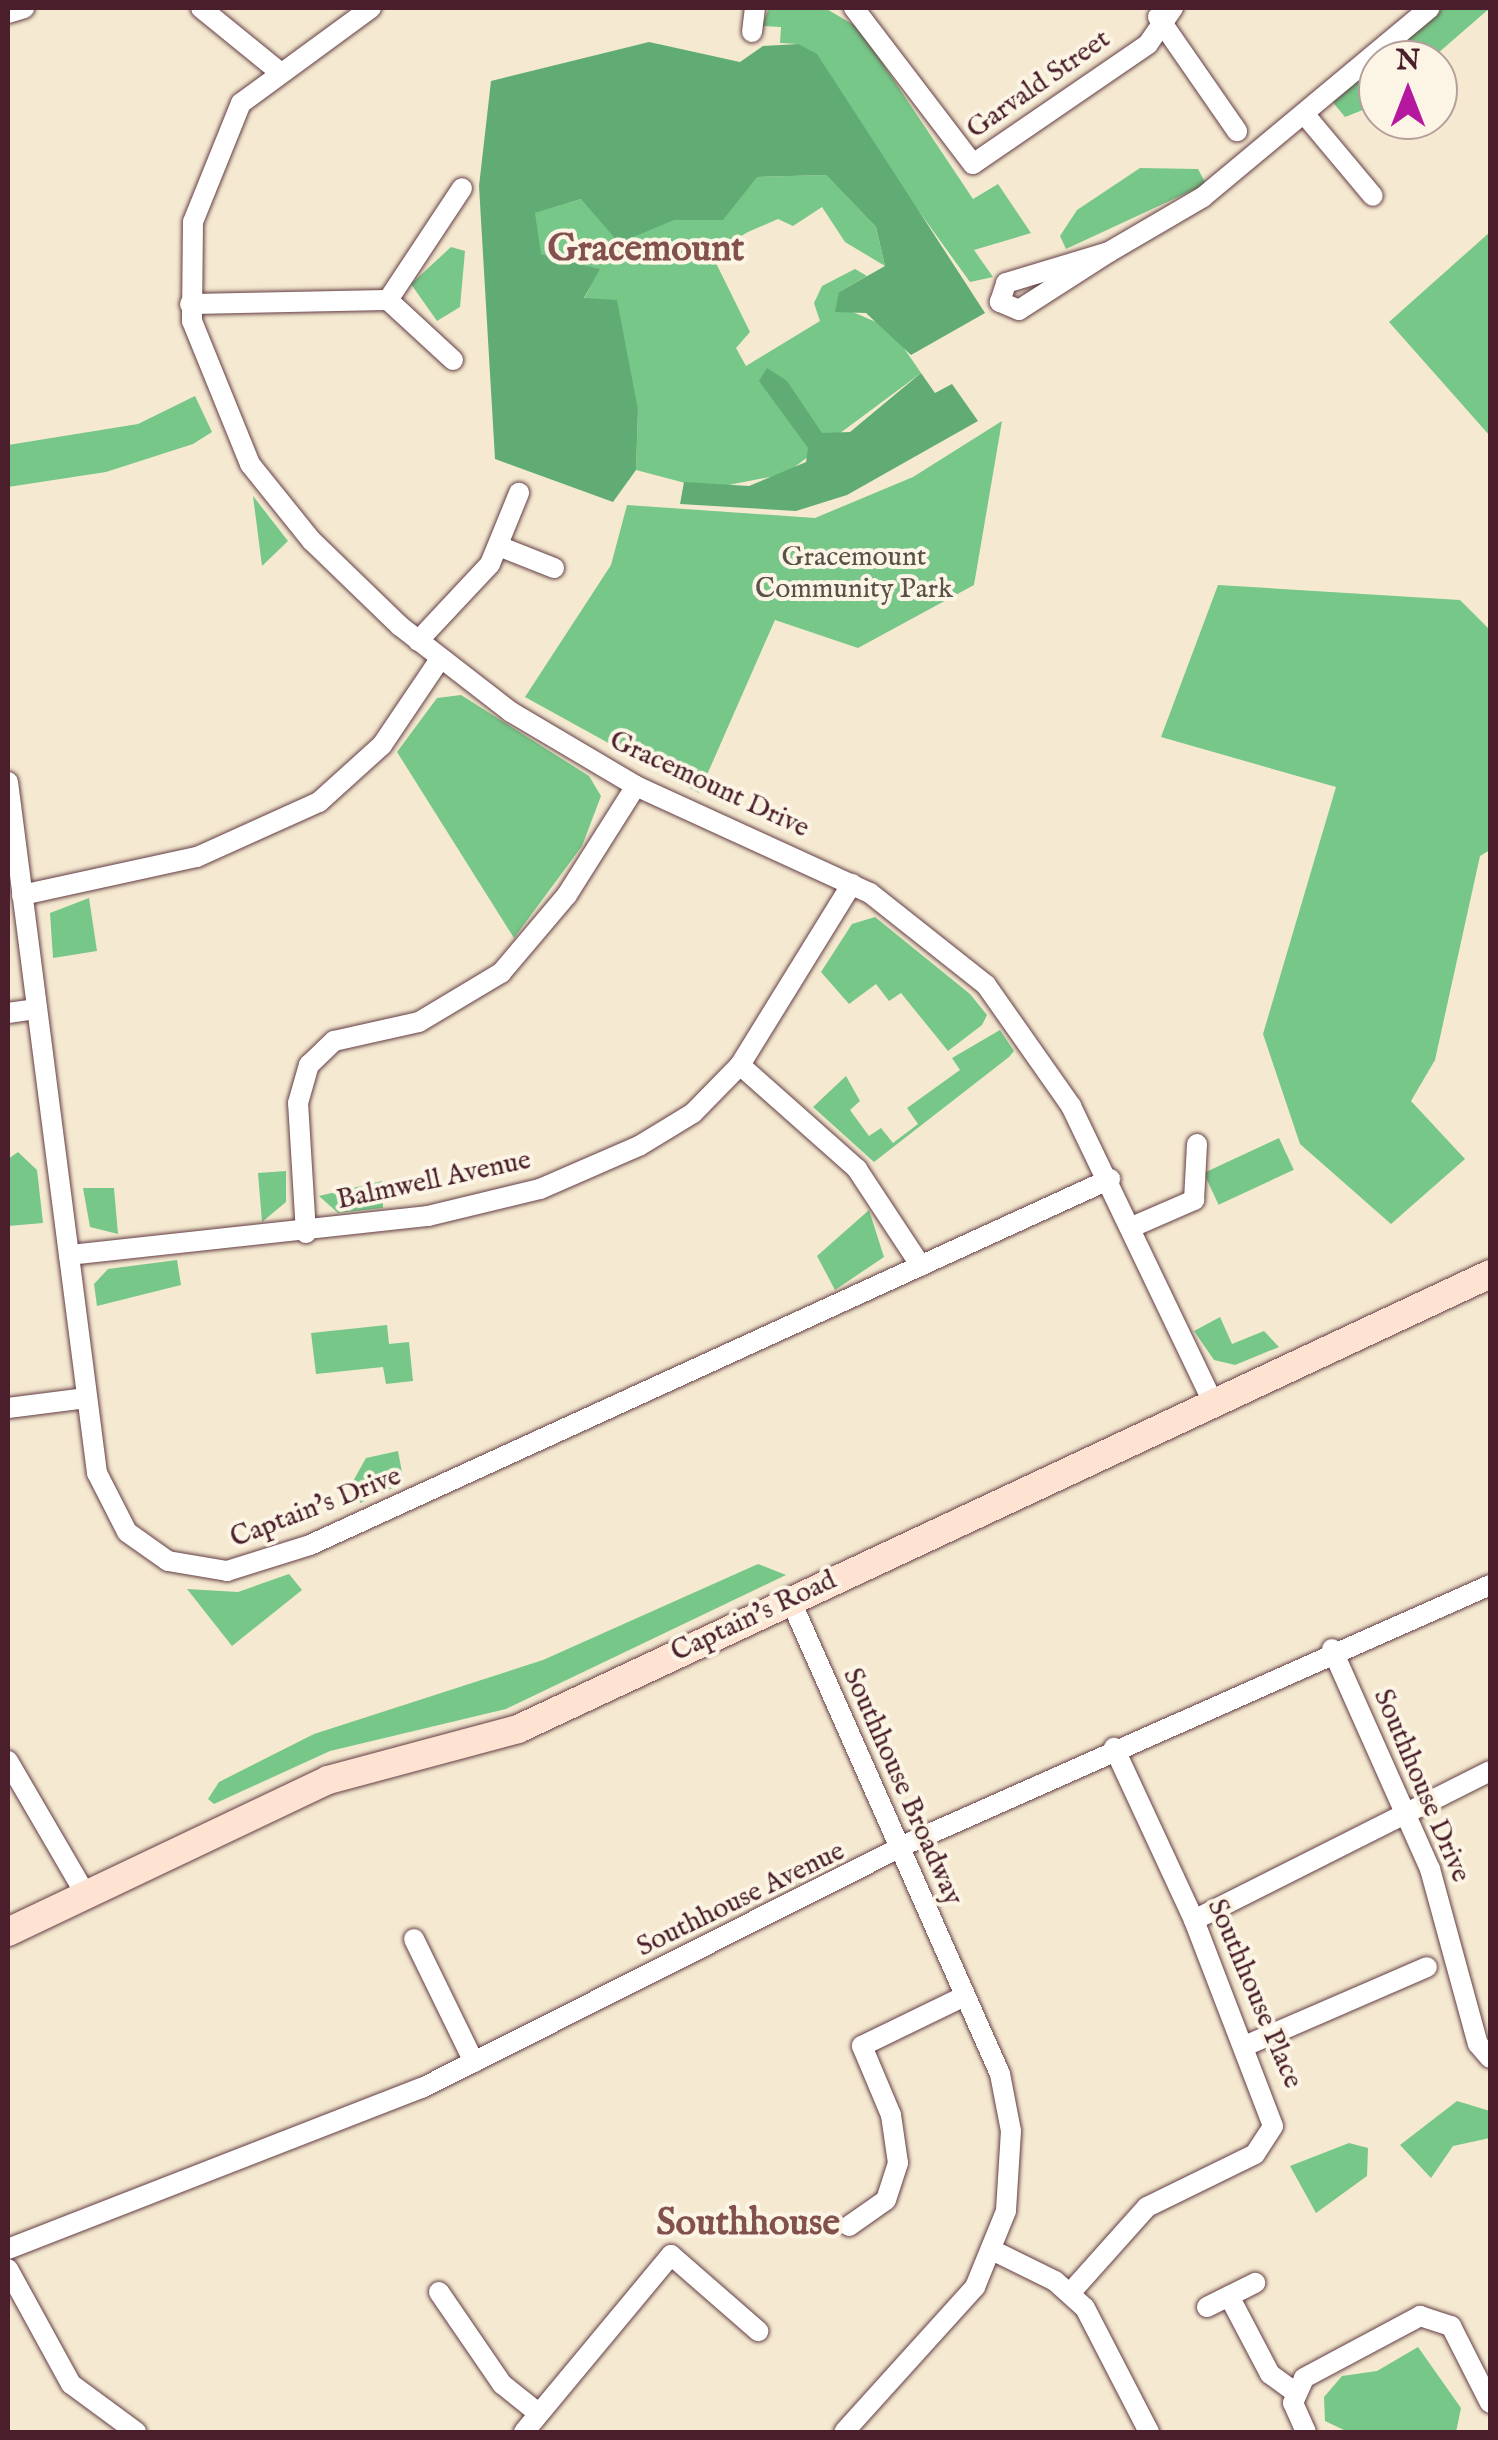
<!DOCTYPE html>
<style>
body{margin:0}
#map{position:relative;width:1498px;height:2440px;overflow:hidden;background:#f5ead1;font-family:"IM FELL English",serif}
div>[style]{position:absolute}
.green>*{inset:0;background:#77c788;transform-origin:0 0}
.forest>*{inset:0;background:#61ac74}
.roads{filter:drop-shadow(0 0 2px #643d44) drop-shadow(0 0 2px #643d44)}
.street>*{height:20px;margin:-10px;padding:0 10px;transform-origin:10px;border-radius:10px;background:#fff}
.secondary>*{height:28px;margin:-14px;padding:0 14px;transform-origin:14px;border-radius:14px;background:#fee3d2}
span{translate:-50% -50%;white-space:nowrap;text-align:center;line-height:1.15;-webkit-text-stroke:8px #fcf5e5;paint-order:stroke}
.street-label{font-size:28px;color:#4a1f2b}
.park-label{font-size:28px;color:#585147}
.district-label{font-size:38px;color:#82504d;font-weight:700}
.frame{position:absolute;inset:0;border:10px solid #4a1f2b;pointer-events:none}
.north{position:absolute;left:1358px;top:40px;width:100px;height:100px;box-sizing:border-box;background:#fcf5e5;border:2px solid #b59f9b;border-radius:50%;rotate:0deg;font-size:28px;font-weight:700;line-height:40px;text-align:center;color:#4a1f2b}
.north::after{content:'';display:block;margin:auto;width:35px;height:45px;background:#b5179e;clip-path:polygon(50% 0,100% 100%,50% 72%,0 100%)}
</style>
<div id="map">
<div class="green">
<i style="clip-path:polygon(769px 8px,825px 8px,859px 28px,973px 199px,998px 184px,1031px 233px,974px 250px,993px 277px,970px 282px,798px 44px,780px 43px,781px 27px,762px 26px)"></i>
<i style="clip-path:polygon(1441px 8px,1490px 8px,1430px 60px,1379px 60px)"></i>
<i style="clip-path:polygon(1378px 61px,1378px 104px,1345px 117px,1331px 100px)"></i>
<i style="clip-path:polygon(1140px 168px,1198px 169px,1206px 184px,1066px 249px,1060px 236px,1077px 210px)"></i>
<i style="clip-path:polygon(826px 175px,876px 227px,885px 266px,845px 242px,822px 207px,793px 226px,778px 219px,748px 232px,711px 253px,750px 332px,736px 348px,746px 366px,820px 321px,814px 303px,822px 286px,855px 269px,867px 276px,839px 292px,848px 310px,890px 328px,921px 373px,785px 474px,708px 489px,636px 470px,638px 410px,584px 299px,599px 269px,540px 254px,534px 213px,581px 199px,674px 220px,723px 219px,756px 177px)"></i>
<i style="clip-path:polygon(1490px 232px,1490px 436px,1389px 322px)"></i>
<i style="clip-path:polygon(451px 247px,465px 251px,460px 307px,437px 321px,411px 284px)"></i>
<i style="clip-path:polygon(195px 396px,212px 432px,193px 444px,106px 472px,8px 487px,8px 445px,138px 424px)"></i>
<i style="clip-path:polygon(1002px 421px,974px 585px,858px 648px,775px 620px,699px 793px,525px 697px,611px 565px,627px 505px,815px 518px,913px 477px)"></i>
<i style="clip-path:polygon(253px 496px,288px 541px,262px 566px)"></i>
<i style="clip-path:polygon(1218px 585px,1460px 600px,1490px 630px,1490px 850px,1480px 856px,1435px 1060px,1411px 1101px,1465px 1159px,1391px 1224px,1300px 1144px,1263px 1034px,1336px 787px,1161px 737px)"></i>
<i style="clip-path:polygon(461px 695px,589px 776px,601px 796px,582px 846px,514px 938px,397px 752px,437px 698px)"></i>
<i style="clip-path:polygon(89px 898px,97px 951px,53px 958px,50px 913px)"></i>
<i style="clip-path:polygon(875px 917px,970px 994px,987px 1015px,982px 1025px,948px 1051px,901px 993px,889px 1001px,876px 984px,849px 1004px,821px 972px,852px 924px)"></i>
<i style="clip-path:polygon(1000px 1030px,1014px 1051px,1009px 1057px,874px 1162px,813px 1107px,846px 1076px,860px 1101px,850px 1110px,869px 1136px,881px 1128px,893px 1143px,918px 1124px,907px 1108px,960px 1070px,952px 1058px)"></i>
<i style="left:1279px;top:1138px;width:35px;height:83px;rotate:65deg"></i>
<i style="clip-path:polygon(18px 1152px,37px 1170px,43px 1223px,8px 1226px,8px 1159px)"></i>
<i style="clip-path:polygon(286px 1171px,286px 1202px,262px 1222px,258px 1173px)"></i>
<i style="clip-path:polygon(382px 1181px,383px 1208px,338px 1213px,319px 1196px)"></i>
<i style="clip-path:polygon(83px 1188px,114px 1188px,118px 1234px,90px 1227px)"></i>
<i style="clip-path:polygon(869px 1210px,884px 1257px,835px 1290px,817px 1256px)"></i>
<i style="clip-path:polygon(177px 1260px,181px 1285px,97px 1306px,94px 1284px,108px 1269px)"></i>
<i style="clip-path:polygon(1220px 1317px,1232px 1344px,1264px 1331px,1279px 1347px,1235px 1365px,1214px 1360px,1194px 1331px)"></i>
<i style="clip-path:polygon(387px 1325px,389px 1344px,409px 1342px,413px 1381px,386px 1384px,383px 1367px,316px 1374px,311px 1333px)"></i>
<i style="clip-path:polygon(398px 1451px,404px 1483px,360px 1503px,352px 1483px,366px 1458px)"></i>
<i style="clip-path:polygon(758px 1564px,786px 1575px,506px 1709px,330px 1751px,214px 1804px,208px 1799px,219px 1782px,314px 1734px,543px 1660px)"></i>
<i style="clip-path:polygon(289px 1574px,302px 1590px,232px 1646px,187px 1589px,238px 1592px)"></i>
<i style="clip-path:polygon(1457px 2101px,1490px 2111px,1490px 2138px,1453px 2146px,1431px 2178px,1400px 2145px)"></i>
<i style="clip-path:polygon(1349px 2143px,1368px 2148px,1367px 2176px,1316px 2213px,1290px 2166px)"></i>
<i style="clip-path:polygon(1418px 2347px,1461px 2408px,1456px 2432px,1348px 2432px,1325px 2421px,1324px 2397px,1342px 2376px,1377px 2371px)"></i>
</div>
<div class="forest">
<i style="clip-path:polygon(649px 42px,740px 62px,763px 46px,798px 44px,817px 54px,985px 313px,911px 355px,866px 313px,835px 312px,839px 292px,885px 266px,876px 227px,826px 175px,757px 177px,723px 220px,674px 220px,619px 243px,581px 199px,535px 213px,541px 254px,600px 269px,584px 298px,617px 300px,638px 410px,636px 470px,613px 502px,495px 459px,479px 186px,491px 81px)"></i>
<i style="clip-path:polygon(767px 368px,787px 381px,822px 433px,850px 432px,921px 373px,935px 393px,952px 384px,978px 421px,847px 495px,796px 511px,680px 504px,684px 482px,749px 486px,806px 462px,808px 448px,759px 381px)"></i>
</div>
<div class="roads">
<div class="street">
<i style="left:201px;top:8px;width:97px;rotate:39.1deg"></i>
<i style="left:371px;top:8px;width:161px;rotate:143.8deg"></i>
<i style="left:241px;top:103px;width:128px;rotate:112deg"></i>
<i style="left:193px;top:222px;width:99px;rotate:90.6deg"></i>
<i style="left:192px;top:321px;width:154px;rotate:67.9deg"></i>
<i style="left:250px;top:464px;width:99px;rotate:51.2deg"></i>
<i style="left:312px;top:541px;width:122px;rotate:44deg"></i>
<i style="left:400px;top:626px;width:140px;rotate:37.8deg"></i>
<i style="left:511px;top:712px;width:145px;rotate:30.6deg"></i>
<i style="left:636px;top:786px;width:257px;rotate:24.6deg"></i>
<i style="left:870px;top:893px;width:148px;rotate:38.4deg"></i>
<i style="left:986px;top:985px;width:148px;rotate:54.9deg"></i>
<i style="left:1071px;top:1106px;width:331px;rotate:64.4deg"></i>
<i style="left:854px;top:8px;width:196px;rotate:52.7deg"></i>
<i style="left:973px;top:164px;width:212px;rotate:-34.4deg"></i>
<i style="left:1148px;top:44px;width:44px;rotate:-55.2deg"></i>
<i style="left:8px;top:13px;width:17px;rotate:-17deg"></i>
<i style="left:1158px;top:17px;width:139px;rotate:55.3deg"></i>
<i style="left:752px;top:32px;width:24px;rotate:-83deg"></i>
<i style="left:1306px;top:116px;width:104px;rotate:50.1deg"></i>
<i style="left:1109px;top:252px;width:109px;rotate:-30.3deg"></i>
<i style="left:1203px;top:197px;width:295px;rotate:-39.8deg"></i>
<i style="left:1109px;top:252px;width:107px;rotate:147.2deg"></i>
<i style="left:1019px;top:310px;width:21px;rotate:-157deg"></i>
<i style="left:1000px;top:302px;width:20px;rotate:-72deg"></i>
<i style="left:1006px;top:283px;width:108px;rotate:-16.8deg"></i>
<i style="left:190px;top:304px;width:198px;rotate:-1.2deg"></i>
<i style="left:453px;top:360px;width:88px;rotate:-137.3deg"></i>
<i style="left:388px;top:300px;width:134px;rotate:-56.5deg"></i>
<i style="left:501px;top:547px;width:57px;rotate:21.6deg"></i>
<i style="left:418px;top:641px;width:105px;rotate:-46.9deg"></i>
<i style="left:490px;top:564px;width:77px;rotate:-67.8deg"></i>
<i style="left:8px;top:782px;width:697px;rotate:82.66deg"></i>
<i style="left:97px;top:1473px;width:66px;rotate:63deg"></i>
<i style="left:127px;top:1532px;width:50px;rotate:35.3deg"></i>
<i style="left:168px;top:1561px;width:60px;rotate:9.6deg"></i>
<i style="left:227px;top:1571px;width:87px;rotate:-17.4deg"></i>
<i style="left:310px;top:1545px;width:880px;rotate:-24.58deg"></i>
<i style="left:22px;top:895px;width:179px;rotate:-12.3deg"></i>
<i style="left:197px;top:857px;width:134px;rotate:-24.3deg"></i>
<i style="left:319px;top:802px;width:85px;rotate:-42.1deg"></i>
<i style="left:382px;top:745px;width:104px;rotate:-56deg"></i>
<i style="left:8px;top:1013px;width:29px;rotate:-8deg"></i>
<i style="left:740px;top:1065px;width:157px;rotate:41.6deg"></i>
<i style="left:857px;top:1169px;width:116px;rotate:56.6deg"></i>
<i style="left:1132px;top:1227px;width:68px;rotate:-23.5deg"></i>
<i style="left:1194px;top:1200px;width:56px;rotate:-86.9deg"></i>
<i style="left:306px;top:1233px;width:130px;rotate:-93.5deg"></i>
<i style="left:298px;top:1103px;width:40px;rotate:-74deg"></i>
<i style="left:309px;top:1065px;width:35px;rotate:-44deg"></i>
<i style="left:334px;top:1041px;width:87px;rotate:-12.6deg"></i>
<i style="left:419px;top:1022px;width:96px;rotate:-30.9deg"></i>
<i style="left:501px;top:973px;width:102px;rotate:-49.8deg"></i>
<i style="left:567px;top:895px;width:129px;rotate:-57.7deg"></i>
<i style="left:69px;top:1255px;width:361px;rotate:-6.2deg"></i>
<i style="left:428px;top:1216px;width:115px;rotate:-13.6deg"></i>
<i style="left:540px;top:1189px;width:108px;rotate:-23.5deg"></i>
<i style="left:639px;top:1146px;width:63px;rotate:-31.4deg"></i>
<i style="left:693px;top:1113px;width:67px;rotate:-45.6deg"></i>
<i style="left:740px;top:1065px;width:213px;rotate:-58.3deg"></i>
<i style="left:8px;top:1408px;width:79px;rotate:-7.3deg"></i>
<i style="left:790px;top:1599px;width:519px;rotate:66.15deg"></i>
<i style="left:1000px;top:2074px;width:58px;rotate:79.1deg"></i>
<i style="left:1011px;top:2131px;width:80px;rotate:93.6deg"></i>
<i style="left:1006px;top:2211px;width:82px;rotate:112.2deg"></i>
<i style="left:975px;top:2287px;width:195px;rotate:132.1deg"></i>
<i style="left:1332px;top:1649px;width:241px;rotate:66deg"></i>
<i style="left:1430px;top:1869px;width:181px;rotate:74.7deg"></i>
<i style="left:1478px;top:2044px;width:18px;rotate:49deg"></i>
<i style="left:8px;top:1761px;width:155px;rotate:59.8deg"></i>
<i style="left:1194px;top:1920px;width:331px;rotate:-26.7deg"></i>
<i style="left:414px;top:1939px;width:137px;rotate:64deg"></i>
<i style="left:1247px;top:2045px;width:196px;rotate:-23.4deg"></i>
<i style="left:849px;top:2226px;width:45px;rotate:-35.1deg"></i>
<i style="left:886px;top:2200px;width:39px;rotate:-72deg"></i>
<i style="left:898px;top:2163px;width:49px;rotate:-98.3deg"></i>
<i style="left:891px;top:2115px;width:75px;rotate:-112.8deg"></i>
<i style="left:862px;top:2046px;width:114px;rotate:-25.9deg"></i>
<i style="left:8px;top:2249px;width:444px;rotate:-21.3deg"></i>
<i style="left:422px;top:2088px;width:545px;rotate:-26.71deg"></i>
<i style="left:909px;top:1843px;width:636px;rotate:-23.94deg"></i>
<i style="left:994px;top:2251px;width:68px;rotate:26.2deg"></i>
<i style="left:1055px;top:2281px;width:40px;rotate:42deg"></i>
<i style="left:1085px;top:2308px;width:140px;rotate:62.7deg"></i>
<i style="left:8px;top:2269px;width:131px;rotate:61.3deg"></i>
<i style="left:71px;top:2384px;width:81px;rotate:36.4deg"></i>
<i style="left:439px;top:2292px;width:112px;rotate:55.6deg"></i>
<i style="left:502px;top:2384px;width:45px;rotate:38.7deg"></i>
<i style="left:1071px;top:2292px;width:114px;rotate:-48.2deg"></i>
<i style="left:1147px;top:2207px;width:120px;rotate:-26.1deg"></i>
<i style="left:1255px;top:2154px;width:33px;rotate:-57deg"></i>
<i style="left:1273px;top:2126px;width:221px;rotate:-111deg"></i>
<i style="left:1194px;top:1920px;width:190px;rotate:-114.9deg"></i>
<i style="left:1229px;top:2296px;width:88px;rotate:62.3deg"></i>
<i style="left:1270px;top:2374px;width:31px;rotate:36deg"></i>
<i style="left:1207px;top:2307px;width:54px;rotate:-26.6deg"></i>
<i style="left:524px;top:2432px;width:230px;rotate:-50.3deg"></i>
<i style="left:671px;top:2255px;width:116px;rotate:41.1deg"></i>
<i style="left:1306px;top:2432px;width:32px;rotate:-114deg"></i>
<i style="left:1293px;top:2403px;width:27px;rotate:-66deg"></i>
<i style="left:1304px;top:2378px;width:132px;rotate:-28.1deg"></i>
<i style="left:1420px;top:2316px;width:33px;rotate:18deg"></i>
<i style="left:1451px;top:2326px;width:86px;rotate:63.1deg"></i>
</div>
<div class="secondary">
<i style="left:8px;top:1932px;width:354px;rotate:-25.4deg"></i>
<i style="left:328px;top:1780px;width:197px;rotate:-15deg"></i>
<i style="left:518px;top:1729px;width:1073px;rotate:-25.08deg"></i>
</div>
</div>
<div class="street-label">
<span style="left:1039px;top:85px;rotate:-35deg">Garvald Street</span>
<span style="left:709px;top:785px;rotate:25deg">Gracemount Drive</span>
<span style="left:434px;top:1181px;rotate:-12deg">Balmwell Avenue</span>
<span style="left:316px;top:1508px;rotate:-21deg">Captain's Drive</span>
<span style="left:754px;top:1617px;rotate:-25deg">Captain's Road</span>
<span style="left:1421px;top:1786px;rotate:67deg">Southhouse Drive</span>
<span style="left:902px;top:1787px;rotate:66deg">Southhouse Broadway</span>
<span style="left:741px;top:1900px;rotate:-26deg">Southhouse Avenue</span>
<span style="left:1254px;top:1994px;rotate:67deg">Southhouse Place</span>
</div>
<div class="park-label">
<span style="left:854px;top:574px">Gracemount<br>Community Park</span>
</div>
<div class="district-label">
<span style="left:646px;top:251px">Gracemount</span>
<span style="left:748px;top:2225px">Southhouse</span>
</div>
<div class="frame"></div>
<div class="north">N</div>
</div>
